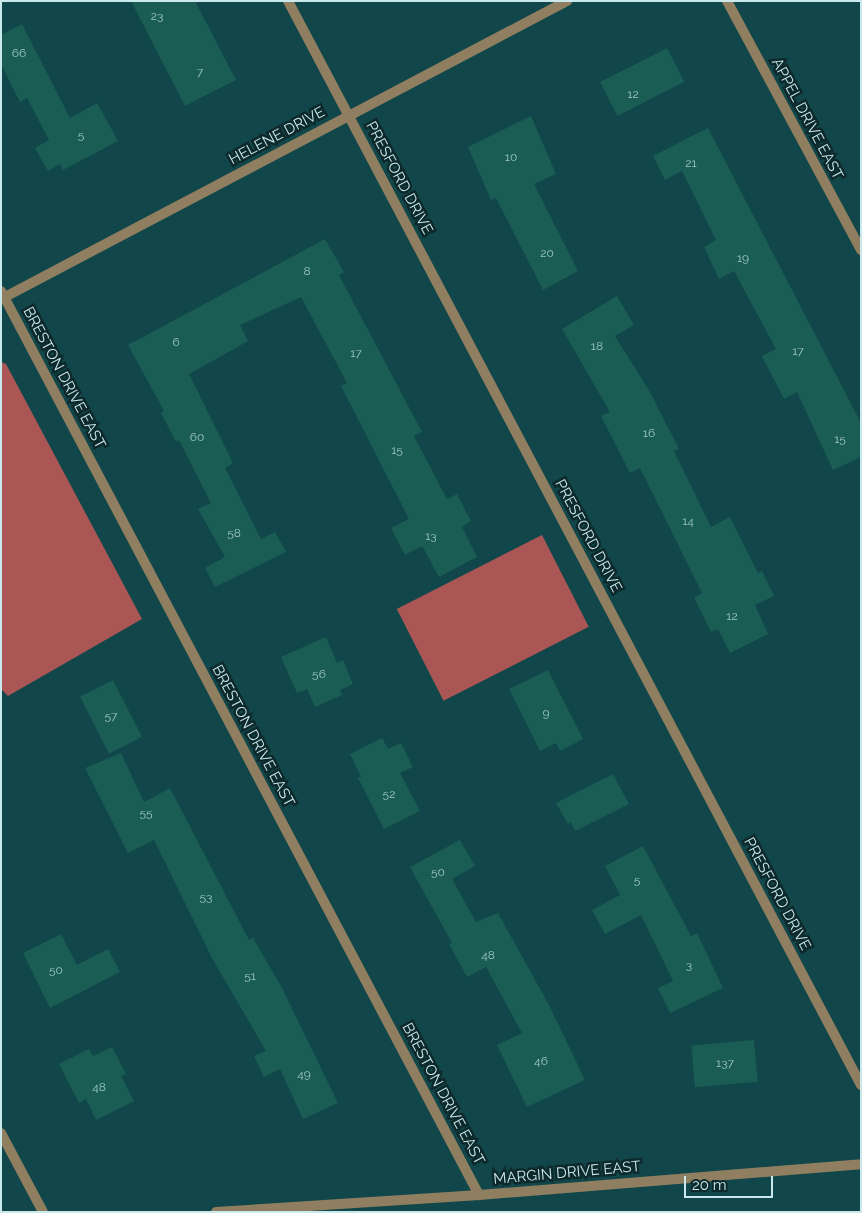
<!DOCTYPE html>
<style>
body{margin:0}
#map{position:relative;width:862px;height:1213px;overflow:hidden;background:#11464a;font-family:Raleway,sans-serif}
div>[style]{position:absolute}
.forest>*{inset:0;background:#a95655;transform-origin:0 0}
.building>*{inset:0;background:#1a5d54;transform-origin:0 0}
.street>*{height:10px;margin:-5px;padding:0 5px;transform-origin:5px;border-radius:5px;background:#8f7e5f}
span{translate:-50% -50%;white-space:nowrap;text-align:center;line-height:1.15;-webkit-text-stroke:5px #0d292b;paint-order:stroke}
.number-label{font-size:12px;color:#9dc6c6}
.number-label span{-webkit-text-stroke-width:0}
.street-label{font-size:15px;color:#c9e9ec}
.frame{position:absolute;inset:0;border:2px solid #c9e9ec;pointer-events:none}
.scale{position:absolute;left:684px;top:1176px;width:89px;height:22px;box-sizing:border-box;border:2px solid #c9e9ec;border-top:0;padding-left:6px;font-size:15px;line-height:18px;white-space:nowrap;color:#c9e9ec;-webkit-text-stroke:4px #0d292b;paint-order:stroke}
</style>
<div id="map">
<div class="forest">
<i style="clip-path:polygon(1px 362px,6px 364px,142px 619px,8px 696px,1px 689px)"></i>
<i style="left:542px;top:535px;width:103px;height:163px;rotate:63deg"></i>
</div>
<div class="building">
<i style="clip-path:polygon(131px 1px,195px 1px,236px 80px,185px 106px)"></i>
<i style="clip-path:polygon(22px 24px,70px 118px,97px 103px,118px 141px,63px 170px,60px 164px,48px 171px,35px 148px,49px 140px,27px 98px,20px 102px,1px 64px,1px 35px)"></i>
<i style="left:667px;top:48px;width:38px;height:75px;rotate:63deg"></i>
<i style="clip-path:polygon(531px 116px,556px 174px,534px 184px,578px 271px,543px 290px,496px 198px,491px 200px,468px 147px)"></i>
<i style="clip-path:polygon(708px 128px,861px 423px,861px 457px,833px 470px,797px 392px,784px 399px,762px 356px,776px 349px,734px 271px,719px 279px,704px 247px,716px 240px,682px 171px,665px 180px,653px 156px)"></i>
<i style="clip-path:polygon(325px 239px,344px 272px,339px 275px,422px 432px,414px 436px,447px 499px,457px 494px,471px 521px,462px 527px,477px 557px,439px 577px,422px 546px,405px 555px,391px 528px,409px 519px,341px 386px,347px 383px,301px 297px,240px 325px,248px 341px,189px 374px,233px 463px,225px 468px,261px 539px,275px 532px,286px 552px,215px 587px,205px 568px,225px 557px,198px 509px,211px 503px,179px 440px,176px 442px,161px 413px,164px 411px,128px 345px)"></i>
<i style="clip-path:polygon(617px 296px,634px 325px,615px 336px,650px 392px,679px 449px,674px 451px,711px 527px,730px 517px,758px 573px,762px 571px,774px 596px,755px 605px,768px 634px,730px 653px,718px 629px,711px 632px,694px 597px,702px 593px,640px 468px,630px 473px,601px 416px,610px 412px,562px 329px)"></i>
<i style="clip-path:polygon(326px 637px,337px 663px,343px 660px,353px 684px,340px 690px,342px 695px,315px 707px,307px 689px,297px 693px,281px 657px)"></i>
<i style="clip-path:polygon(548px 670px,583px 739px,560px 751px,556px 743px,540px 751px,509px 689px)"></i>
<i style="left:113px;top:680px;width:64px;height:37px;rotate:63deg"></i>
<i style="clip-path:polygon(382px 738px,388px 749px,401px 743px,413px 767px,400px 773px,420px 811px,384px 829px,358px 778px,361px 776px,350px 754px)"></i>
<i style="clip-path:polygon(121px 753px,144px 802px,170px 788px,249px 940px,253px 938px,281px 986px,338px 1103px,303px 1119px,280px 1069px,264px 1077px,254px 1056px,266px 1051px,212px 958px,154px 840px,128px 853px,85px 768px)"></i>
<i style="clip-path:polygon(613px 774px,629px 804px,575px 831px,571px 822px,568px 824px,556px 803px)"></i>
<i style="clip-path:polygon(460px 840px,475px 866px,452px 879px,476px 922px,498px 913px,549px 1005px,585px 1080px,527px 1107px,497px 1045px,522px 1033px,486px 967px,467px 977px,449px 944px,452px 943px,410px 867px)"></i>
<i style="clip-path:polygon(643px 846px,691px 936px,697px 933px,723px 988px,670px 1013px,658px 988px,673px 981px,641px 915px,605px 934px,592px 910px,620px 895px,605px 866px)"></i>
<i style="clip-path:polygon(61px 934px,77px 965px,108px 949px,120px 972px,50px 1008px,23px 953px)"></i>
<i style="left:754px;top:1040px;width:42px;height:63px;rotate:85deg"></i>
<i style="clip-path:polygon(112px 1047px,126px 1074px,121px 1076px,134px 1101px,96px 1120px,86px 1099px,79px 1103px,59px 1064px,89px 1049px,93px 1056px)"></i>
</div>
<div class="street">
<i style="left:288px;top:1px;width:1226px;rotate:62.14deg"></i>
<i style="left:727px;top:1px;width:283px;rotate:61.7deg"></i>
<i style="left:1px;top:291px;width:1023px;rotate:62.13deg"></i>
<i style="left:1px;top:299px;width:640px;rotate:-27.77deg"></i>
<i style="left:1px;top:1133px;width:89px;rotate:62deg"></i>
<i style="left:216px;top:1212px;width:264px;rotate:-3.7deg"></i>
<i style="left:479px;top:1195px;width:383px;rotate:-4.6deg"></i>
</div>
<div class="number-label">
<span style="left:157px;top:17px">23</span>
<span style="left:19px;top:54px">66</span>
<span style="left:200px;top:73px">7</span>
<span style="left:633px;top:95px">12</span>
<span style="left:81px;top:136px">5</span>
<span style="left:511px;top:158px">10</span>
<span style="left:691px;top:164px">21</span>
<span style="left:547px;top:254px">20</span>
<span style="left:743px;top:259px">19</span>
<span style="left:307px;top:272px">8</span>
<span style="left:176px;top:343px">6</span>
<span style="left:597px;top:347px">18</span>
<span style="left:798px;top:352px">17</span>
<span style="left:356px;top:354px">17</span>
<span style="left:649px;top:434px">16</span>
<span style="left:197px;top:438px">60</span>
<span style="left:840px;top:440px">15</span>
<span style="left:397px;top:451px">15</span>
<span style="left:688px;top:522px">14</span>
<span style="left:234px;top:534px">58</span>
<span style="left:431px;top:537px">13</span>
<span style="left:732px;top:617px">12</span>
<span style="left:319px;top:675px">56</span>
<span style="left:546px;top:714px">9</span>
<span style="left:111px;top:717px">57</span>
<span style="left:389px;top:795px">52</span>
<span style="left:146px;top:814px">55</span>
<span style="left:438px;top:873px">50</span>
<span style="left:637px;top:881px">5</span>
<span style="left:206px;top:898px">53</span>
<span style="left:488px;top:956px">48</span>
<span style="left:689px;top:966px">3</span>
<span style="left:56px;top:971px">50</span>
<span style="left:250px;top:977px">51</span>
<span style="left:541px;top:1062px">46</span>
<span style="left:725px;top:1064px">137</span>
<span style="left:304px;top:1075px">49</span>
<span style="left:99px;top:1088px">48</span>
</div>
<div class="street-label">
<span style="left:807px;top:119px;rotate:62deg">APPEL DRIVE EAST</span>
<span style="left:277px;top:136px;rotate:-28deg">HELENE DRIVE</span>
<span style="left:399px;top:178px;rotate:62deg">PRESFORD DRIVE</span>
<span style="left:64px;top:378px;rotate:62deg">BRESTON DRIVE EAST</span>
<span style="left:588px;top:536px;rotate:62deg">PRESFORD DRIVE</span>
<span style="left:253px;top:736px;rotate:62deg">BRESTON DRIVE EAST</span>
<span style="left:777px;top:894px;rotate:62deg">PRESFORD DRIVE</span>
<span style="left:443px;top:1094px;rotate:62deg">BRESTON DRIVE EAST</span>
<span style="left:567px;top:1173px;rotate:-5deg">MARGIN DRIVE EAST</span>
</div>
<div class="frame"></div>
<div class="scale">20 m</div>
</div>
